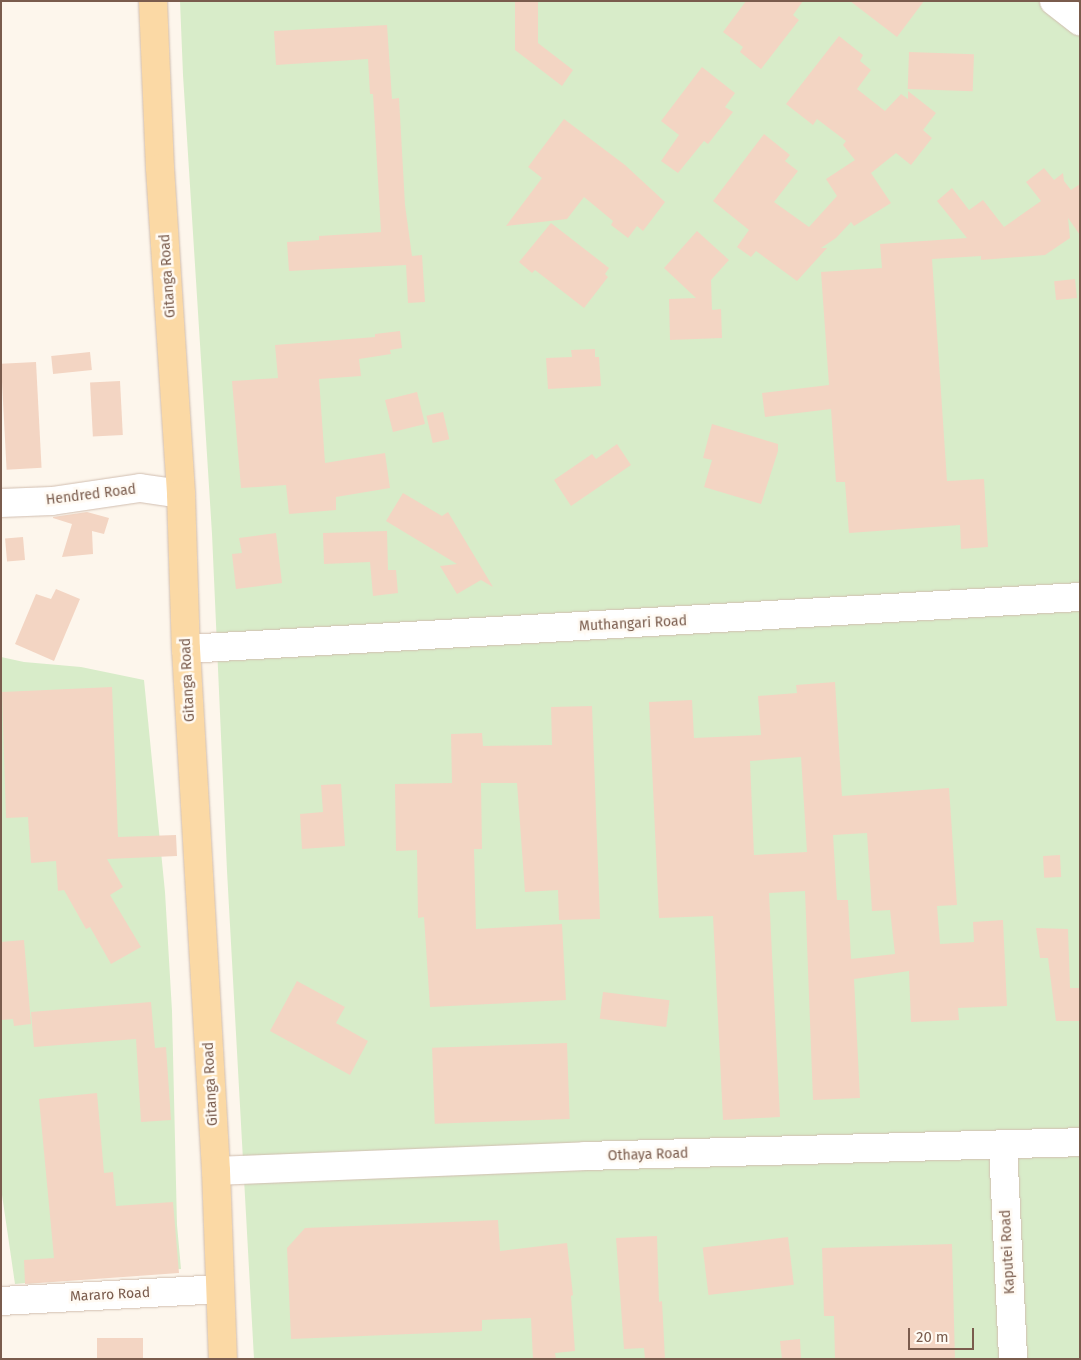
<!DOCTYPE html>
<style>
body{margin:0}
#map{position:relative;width:1081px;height:1360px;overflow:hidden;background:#fdf6ec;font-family:"Fira Sans",sans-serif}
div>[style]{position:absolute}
.green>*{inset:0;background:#d8ecc9}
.building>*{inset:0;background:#f3d5c3;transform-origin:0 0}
.roads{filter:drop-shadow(0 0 1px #d1beb0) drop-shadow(0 0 1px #d1beb0)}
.minor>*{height:28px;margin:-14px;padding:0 14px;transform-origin:14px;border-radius:14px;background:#fff}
.major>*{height:28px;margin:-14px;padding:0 14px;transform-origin:14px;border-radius:14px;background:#fbd9a5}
span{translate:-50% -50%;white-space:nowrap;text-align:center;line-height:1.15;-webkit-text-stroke:5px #fffaf3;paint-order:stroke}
.street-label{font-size:14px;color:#7a5c4d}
.frame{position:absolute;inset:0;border:2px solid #7a5c4d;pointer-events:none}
.scale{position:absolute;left:908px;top:1328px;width:66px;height:22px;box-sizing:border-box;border:2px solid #7a5c4d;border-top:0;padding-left:6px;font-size:15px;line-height:18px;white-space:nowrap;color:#7a5c4d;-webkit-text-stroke:4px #fffaf3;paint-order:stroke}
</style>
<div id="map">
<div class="green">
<i style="clip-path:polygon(180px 1px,1080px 1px,1080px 1359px,254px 1359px,227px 871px,212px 534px,183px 75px)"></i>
<i style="clip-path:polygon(1px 657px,24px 662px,81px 667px,144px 680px,165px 892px,172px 1011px,177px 1225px,181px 1269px,15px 1284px,1px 1188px)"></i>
</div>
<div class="building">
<i style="clip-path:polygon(515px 1px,538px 1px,538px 43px,573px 70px,562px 86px,515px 50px)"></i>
<i style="clip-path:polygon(746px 1px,803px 1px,793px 15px,799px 20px,761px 69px,740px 52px,743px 47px,723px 32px)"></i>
<i style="clip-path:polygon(850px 1px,924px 1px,897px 37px)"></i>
<i style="clip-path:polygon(387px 25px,392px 99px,399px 98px,405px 205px,412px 256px,422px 255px,425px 302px,408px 303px,406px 265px,289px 271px,287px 242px,319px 240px,319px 236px,381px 232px,373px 94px,370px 94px,368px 59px,276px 65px,274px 31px)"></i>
<i style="clip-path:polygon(839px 36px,863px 55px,860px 61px,871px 70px,857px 89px,885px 111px,901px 94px,908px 99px,908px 91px,936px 113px,923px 130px,932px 138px,911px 165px,896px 153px,871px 173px,891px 203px,854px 226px,851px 222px,836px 238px,821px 248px,827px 248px,797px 281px,756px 251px,751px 257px,737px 247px,749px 230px,713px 201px,764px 134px,790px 155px,785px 161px,798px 171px,774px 202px,809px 227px,837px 196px,826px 179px,855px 160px,843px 145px,846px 141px,817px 119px,813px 125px,786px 104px)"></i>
<i style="left:909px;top:52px;width:65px;height:37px;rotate:2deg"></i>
<i style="clip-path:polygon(702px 67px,735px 93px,725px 107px,733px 112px,708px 144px,704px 141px,678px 173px,661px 161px,679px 135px,661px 121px)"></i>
<i style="clip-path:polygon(564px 119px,625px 165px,665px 202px,643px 231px,637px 226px,628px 238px,611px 225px,613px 221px,584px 197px,567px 219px,506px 226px,542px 178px,528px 167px)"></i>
<i style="clip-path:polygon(1044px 168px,1054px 180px,1063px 173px,1064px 181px,1071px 190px,1080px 184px,1080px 235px,1068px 218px,1070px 238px,1045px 255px,981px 260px,981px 256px,932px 259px,947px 481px,984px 479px,988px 547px,961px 549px,960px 525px,849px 533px,845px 482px,836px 482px,831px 409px,765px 417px,762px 393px,829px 385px,821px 272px,882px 268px,880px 244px,967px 238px,937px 201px,952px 188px,969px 210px,983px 200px,1004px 227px,1041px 201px,1026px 182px)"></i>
<i style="clip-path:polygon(551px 223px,609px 268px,605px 274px,608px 277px,584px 308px,535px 270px,532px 273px,519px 262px)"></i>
<i style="clip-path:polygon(697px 231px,729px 260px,711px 280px,712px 310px,721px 309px,722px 338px,670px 340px,669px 299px,696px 298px,664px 268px)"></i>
<i style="left:1075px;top:279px;width:19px;height:21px;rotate:84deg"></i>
<i style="clip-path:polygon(400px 331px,402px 348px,390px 350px,391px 354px,359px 359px,361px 376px,319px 379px,325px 463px,385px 453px,390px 488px,336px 497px,336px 510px,289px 514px,286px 485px,241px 488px,232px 381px,278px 378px,275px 345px,375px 337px,375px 334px)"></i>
<i style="clip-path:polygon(595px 349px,595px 357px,599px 357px,601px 386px,548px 389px,546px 358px,572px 357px,571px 350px)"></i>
<i style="left:90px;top:352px;width:18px;height:39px;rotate:84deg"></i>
<i style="left:36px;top:362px;width:106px;height:35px;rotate:87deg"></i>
<i style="left:120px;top:381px;width:54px;height:30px;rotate:87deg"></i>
<i style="left:417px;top:392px;width:33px;height:33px;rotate:76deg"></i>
<i style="left:443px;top:412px;width:28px;height:17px;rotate:77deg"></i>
<i style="clip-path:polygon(712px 424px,778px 444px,778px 451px,761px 504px,704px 487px,712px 460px,703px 458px)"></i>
<i style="clip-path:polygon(617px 444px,631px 465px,571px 506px,554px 480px,592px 454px,596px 459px)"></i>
<i style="clip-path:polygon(403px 493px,442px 516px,448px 512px,493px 587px,481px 580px,457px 594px,440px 566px,457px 564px,386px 521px)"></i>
<i style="clip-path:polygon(87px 512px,109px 518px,104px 534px,92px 531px,93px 554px,62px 557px,72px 524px,53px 518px,53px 517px)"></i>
<i style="clip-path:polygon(387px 531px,388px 570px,396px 570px,398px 593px,373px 596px,370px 562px,324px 564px,323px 533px)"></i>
<i style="clip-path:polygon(276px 533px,282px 583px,236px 589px,232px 554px,242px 553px,239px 538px)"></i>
<i style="left:23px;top:537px;width:23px;height:18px;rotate:85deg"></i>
<i style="clip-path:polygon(56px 589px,80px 599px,54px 661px,15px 644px,36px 594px,51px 599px)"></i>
<i style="clip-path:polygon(evenodd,835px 682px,842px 796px,949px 788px,957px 905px,937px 906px,940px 944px,974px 942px,973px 922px,1003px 920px,1007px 1006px,958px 1008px,959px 1020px,911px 1022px,909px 971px,854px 979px,860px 1098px,813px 1100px,805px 891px,769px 893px,780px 1117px,723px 1120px,713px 916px,659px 918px,649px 702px,692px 700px,694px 738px,761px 735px,758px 696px,797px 693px,796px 685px,835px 682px,801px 757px,807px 852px,754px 855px,750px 761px,801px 757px,835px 682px,867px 833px,872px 911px,890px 910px,895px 954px,851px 959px,848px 900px,837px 900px,833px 835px,867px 833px)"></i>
<i style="clip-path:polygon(112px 687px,118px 837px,176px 835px,177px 856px,107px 859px,123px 887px,110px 895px,141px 947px,111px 964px,90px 927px,86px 929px,64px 890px,58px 891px,56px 861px,31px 863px,28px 817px,6px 818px,2px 692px)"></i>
<i style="clip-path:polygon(592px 706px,600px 919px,559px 920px,558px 890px,525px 892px,517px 783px,481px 783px,482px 849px,474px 849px,476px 929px,562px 924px,566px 1000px,430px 1007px,424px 917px,418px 918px,417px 850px,396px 851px,395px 784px,452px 783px,451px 734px,482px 733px,483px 746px,552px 745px,551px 707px)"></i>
<i style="clip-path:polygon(341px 784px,345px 846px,302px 849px,300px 814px,323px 812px,321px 785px)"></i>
<i style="left:1060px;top:855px;width:22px;height:17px;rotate:87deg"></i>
<i style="clip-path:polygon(1036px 928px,1068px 929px,1070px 988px,1080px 988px,1080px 1021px,1056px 1021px,1048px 958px,1040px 958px)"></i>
<i style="clip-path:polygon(24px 940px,31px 1024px,14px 1026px,13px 1019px,1px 1020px,1px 942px)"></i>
<i style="clip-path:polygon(297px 981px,345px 1007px,336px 1023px,368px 1041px,350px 1075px,270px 1031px)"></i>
<i style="left:603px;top:992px;width:67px;height:27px;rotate:7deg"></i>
<i style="clip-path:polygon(151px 1002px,155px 1048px,166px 1047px,171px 1120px,141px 1122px,136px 1039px,34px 1047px,31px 1012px)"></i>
<i style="left:567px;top:1043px;width:76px;height:135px;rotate:88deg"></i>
<i style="clip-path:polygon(97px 1093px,104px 1173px,113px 1172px,116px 1206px,173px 1202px,179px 1273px,25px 1284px,24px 1260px,54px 1258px,39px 1099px)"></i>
<i style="clip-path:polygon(498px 1220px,500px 1251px,567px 1243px,573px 1295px,571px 1296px,575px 1351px,555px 1353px,556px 1359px,533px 1359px,531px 1318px,482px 1320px,482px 1331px,291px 1339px,287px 1248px,305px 1228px)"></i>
<i style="clip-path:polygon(657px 1236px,659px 1302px,662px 1301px,665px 1359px,645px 1359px,644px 1348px,624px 1349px,616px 1238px)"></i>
<i style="left:788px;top:1237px;width:48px;height:86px;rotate:83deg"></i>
<i style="clip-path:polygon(952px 1244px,955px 1359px,835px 1359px,834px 1316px,824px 1316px,822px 1248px)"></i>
<i style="left:143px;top:1338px;width:21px;height:46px;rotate:90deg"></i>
<i style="clip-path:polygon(800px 1339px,801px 1359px,782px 1359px,780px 1341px)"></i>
</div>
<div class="roads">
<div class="minor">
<i style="left:1054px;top:1px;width:33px;rotate:38deg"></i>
<i style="left:1px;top:503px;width:51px;rotate:-2.2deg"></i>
<i style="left:52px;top:501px;width:89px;rotate:-8.4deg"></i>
<i style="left:140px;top:488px;width:41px;rotate:8.3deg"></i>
<i style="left:186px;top:649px;width:896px;rotate:-3.33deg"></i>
<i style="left:1003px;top:1145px;width:214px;rotate:87.3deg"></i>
<i style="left:216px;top:1171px;width:369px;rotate:-2.3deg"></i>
<i style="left:585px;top:1156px;width:495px;rotate:-1.6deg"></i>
<i style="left:1px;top:1301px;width:219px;rotate:-3.1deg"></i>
</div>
<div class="major">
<i style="left:153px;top:1px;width:167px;rotate:87.6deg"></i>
<i style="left:160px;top:168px;width:327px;rotate:86.3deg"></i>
<i style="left:181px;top:494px;width:155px;rotate:88.2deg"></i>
<i style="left:186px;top:649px;width:523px;rotate:86.71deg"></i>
<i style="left:216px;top:1171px;width:188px;rotate:87.9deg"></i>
</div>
</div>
<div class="street-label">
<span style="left:168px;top:276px;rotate:-94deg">Gitanga Road</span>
<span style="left:91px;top:495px;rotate:-7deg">Hendred Road</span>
<span style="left:633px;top:624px;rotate:-3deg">Muthangari Road</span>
<span style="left:188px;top:680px;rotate:-93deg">Gitanga Road</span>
<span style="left:211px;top:1084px;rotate:-93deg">Gitanga Road</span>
<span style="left:648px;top:1155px;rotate:-2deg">Othaya Road</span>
<span style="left:1008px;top:1252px;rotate:-93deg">Kaputei Road</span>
<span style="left:110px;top:1295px;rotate:-3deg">Mararo Road</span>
</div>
<div class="frame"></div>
<div class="scale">20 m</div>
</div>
